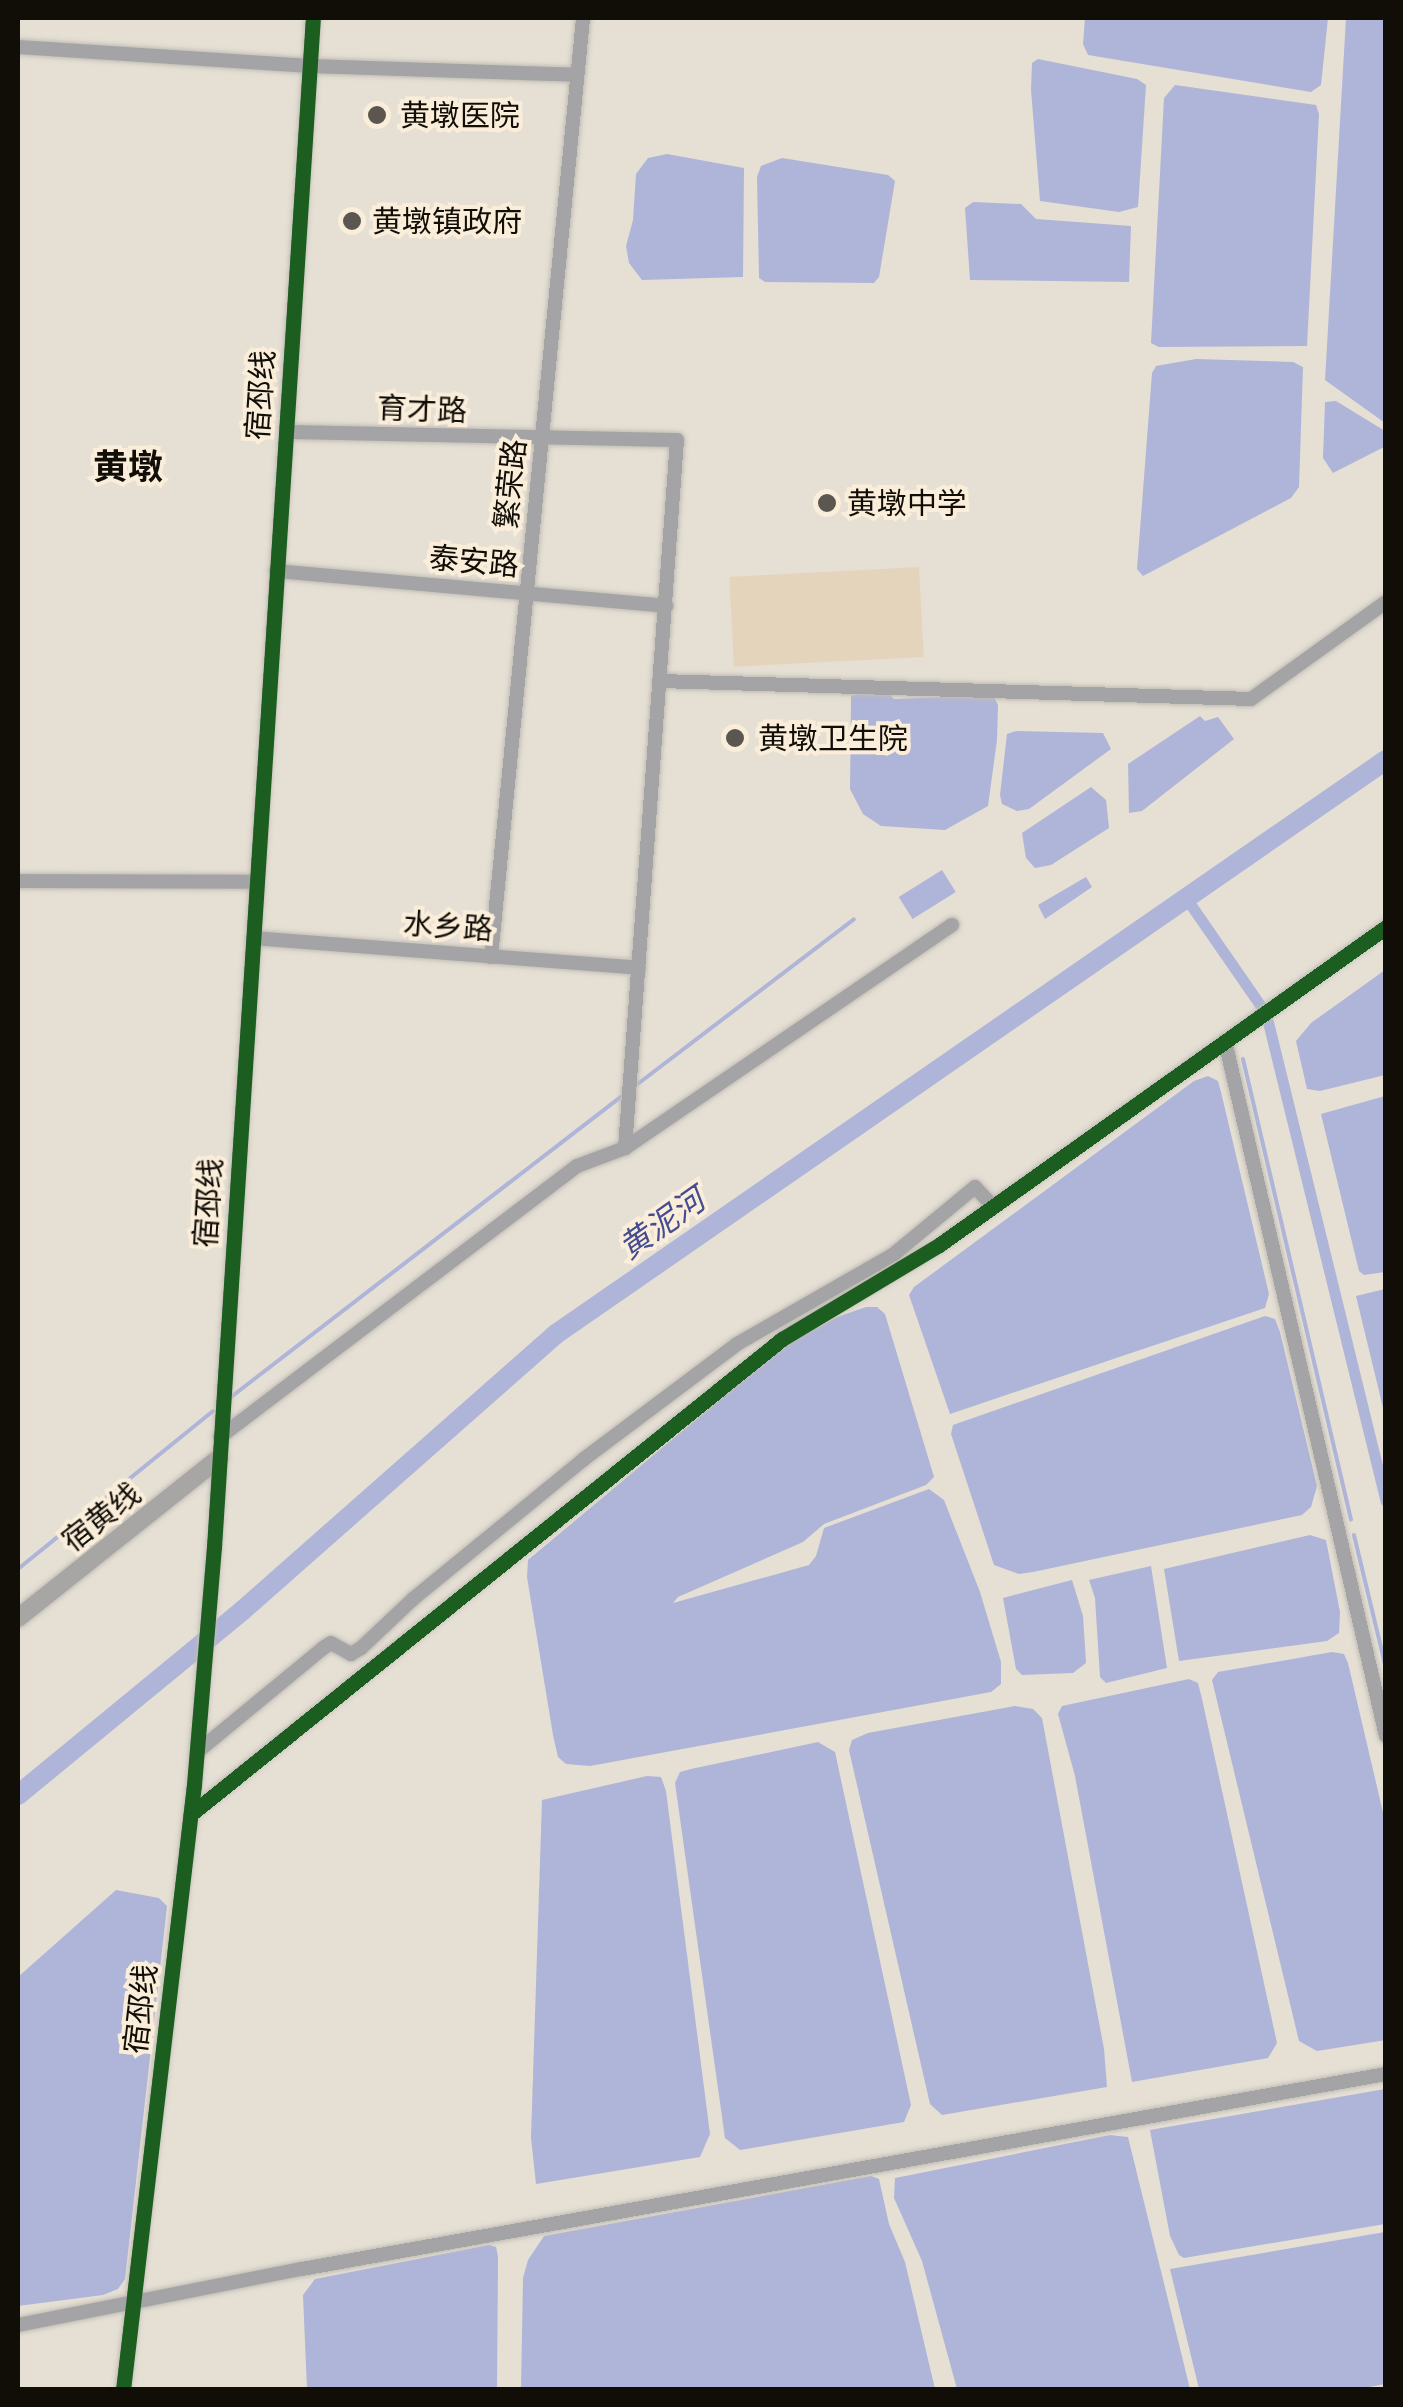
<!DOCTYPE html>
<meta charset="utf-8">
<style>
body{margin:0}
#map{position:relative;width:1403px;height:2407px;overflow:hidden;background:#e5dfd4;font-family:"Asap Condensed","Noto Sans SC",sans-serif}
div>[style]{position:absolute}
.green>*{inset:0;background:#e4d4bb;transform-origin:0 0}
.water>*{inset:0;background:#afb5d8;transform-origin:0 0}
.stream>*{height:4px;margin:-2px;padding:0 2px;transform-origin:2px;border-radius:2px;background:#afb5d8}
.canal>*{height:11px;margin:-5.5px;padding:0 5.5px;transform-origin:5.5px;border-radius:5.5px;background:#afb5d8}
.river>*{height:20px;margin:-10px;padding:0 10px;transform-origin:10px;border-radius:10px;background:#afb5d8}
.roads{filter:drop-shadow(0 0 2px #c1bdb5) drop-shadow(0 0 2px #c1bdb5)}
.minor>*{height:14px;margin:-7px;padding:0 7px;transform-origin:7px;border-radius:7px;background:#a4a4a6}
.major>*{height:18px;margin:-9px;padding:0 9px;transform-origin:9px;border-radius:9px;background:#a8a6a5}
.cycleway>*{height:15px;margin:-7.5px;padding:0 7.5px;transform-origin:7.5px;border-radius:7.5px;background:#1b5e20}
.dots>*{width:28px;height:28px;translate:-50% -50%;box-sizing:border-box;border:5px solid #faedd9;border-radius:50%}
span{translate:-50% -50%;white-space:nowrap;text-align:center;line-height:1.15;-webkit-text-stroke:8px #faedd9;paint-order:stroke}
.poi-label{font-size:30px;color:#110d07}
.left{translate:0 -50%;text-align:left}
.street-label{font-size:30px;color:#110d07}
.water-label{font-size:32px;color:#444d90;font-style:italic}
.quarter-label{font-size:35px;color:#110d07;font-weight:700}
.frame{position:absolute;inset:0;border:20px solid #110d07;pointer-events:none}
</style>
<div id="map">
<div class="green">
<i style="left:919px;top:567px;width:90px;height:190px;rotate:87deg"></i>
</div>
<div class="water">
<i style="clip-path:polygon(1085px 18px,1328px 18px,1321px 85px,1311px 92px,1088px 55px,1083px 44px)"></i>
<i style="clip-path:polygon(1346px 18px,1385px 18px,1385px 423px,1325px 380px)"></i>
<i style="clip-path:polygon(1038px 59px,1137px 79px,1146px 85px,1138px 207px,1119px 212px,1040px 201px,1031px 90px,1032px 63px)"></i>
<i style="clip-path:polygon(1175px 85px,1316px 105px,1319px 114px,1307px 346px,1159px 347px,1151px 343px,1164px 98px)"></i>
<i style="clip-path:polygon(667px 154px,744px 168px,743px 277px,642px 280px,629px 263px,626px 246px,633px 220px,636px 174px,648px 158px)"></i>
<i style="clip-path:polygon(782px 158px,888px 175px,895px 181px,879px 277px,874px 283px,765px 282px,759px 278px,757px 177px,761px 166px)"></i>
<i style="clip-path:polygon(973px 202px,1021px 204px,1036px 219px,1131px 226px,1129px 282px,970px 280px,965px 208px)"></i>
<i style="clip-path:polygon(1196px 359px,1293px 362px,1303px 367px,1299px 487px,1291px 498px,1143px 576px,1137px 569px,1152px 373px,1156px 366px)"></i>
<i style="clip-path:polygon(1336px 401px,1385px 431px,1386px 446px,1333px 473px,1323px 458px,1325px 402px)"></i>
<i style="clip-path:polygon(873px 691px,887px 692px,894px 699px,993px 695px,998px 705px,997px 740px,988px 806px,945px 830px,881px 826px,863px 814px,850px 789px,851px 696px)"></i>
<i style="clip-path:polygon(1200px 716px,1205px 721px,1218px 717px,1234px 739px,1142px 811px,1129px 813px,1128px 764px)"></i>
<i style="clip-path:polygon(1016px 731px,1103px 733px,1111px 749px,1029px 809px,1017px 811px,1002px 804px,1000px 795px,1007px 734px)"></i>
<i style="clip-path:polygon(1091px 787px,1106px 800px,1109px 828px,1051px 865px,1035px 868px,1026px 858px,1022px 833px)"></i>
<i style="left:942px;top:870px;width:26px;height:51px;rotate:58deg"></i>
<i style="clip-path:polygon(1086px 877px,1092px 887px,1045px 919px,1038px 905px)"></i>
<i style="clip-path:polygon(1385px 970px,1385px 1075px,1320px 1091px,1307px 1089px,1296px 1041px,1311px 1023px)"></i>
<i style="clip-path:polygon(1208px 1076px,1218px 1081px,1221px 1092px,1269px 1294px,1265px 1308px,950px 1414px,909px 1295px,914px 1287px,1194px 1081px)"></i>
<i style="clip-path:polygon(1385px 1096px,1385px 1272px,1364px 1275px,1359px 1271px,1321px 1114px)"></i>
<i style="clip-path:polygon(1385px 1289px,1386px 1290px,1385px 1416px,1356px 1296px)"></i>
<i style="clip-path:polygon(866px 1307px,877px 1307px,885px 1314px,934px 1477px,926px 1485px,824px 1524px,803px 1542px,678px 1597px,673px 1603px,809px 1565px,816px 1556px,824px 1528px,929px 1489px,944px 1500px,980px 1592px,1001px 1662px,1001px 1684px,991px 1692px,590px 1766px,566px 1764px,558px 1757px,553px 1735px,527px 1577px,528px 1560px,783px 1347px,837px 1317px)"></i>
<i style="clip-path:polygon(1265px 1316px,1275px 1319px,1280px 1332px,1317px 1486px,1311px 1507px,1302px 1515px,1033px 1572px,1019px 1574px,994px 1565px,951px 1434px,953px 1425px)"></i>
<i style="clip-path:polygon(1310px 1535px,1326px 1540px,1340px 1612px,1339px 1633px,1327px 1641px,1179px 1661px,1164px 1569px)"></i>
<i style="clip-path:polygon(1151px 1566px,1167px 1668px,1106px 1683px,1100px 1677px,1095px 1598px,1089px 1580px)"></i>
<i style="clip-path:polygon(1072px 1580px,1083px 1616px,1086px 1663px,1073px 1673px,1022px 1675px,1016px 1669px,1003px 1598px)"></i>
<i style="clip-path:polygon(1332px 1652px,1344px 1654px,1348px 1663px,1385px 1821px,1386px 2040px,1317px 2051px,1299px 2041px,1212px 1680px,1218px 1672px)"></i>
<i style="clip-path:polygon(1189px 1679px,1198px 1683px,1202px 1699px,1277px 2043px,1268px 2058px,1132px 2082px,1075px 1776px,1058px 1714px,1062px 1706px)"></i>
<i style="clip-path:polygon(1015px 1706px,1033px 1709px,1042px 1718px,1104px 2049px,1107px 2087px,942px 2115px,930px 2104px,849px 1750px,852px 1740px,868px 1733px)"></i>
<i style="clip-path:polygon(818px 1742px,835px 1752px,911px 2105px,904px 2122px,740px 2150px,725px 2138px,675px 1783px,680px 1772px,691px 1769px)"></i>
<i style="clip-path:polygon(647px 1776px,661px 1777px,666px 1791px,710px 2134px,700px 2157px,536px 2184px,531px 2138px,542px 1800px)"></i>
<i style="clip-path:polygon(116px 1890px,159px 1898px,167px 1906px,125px 2279px,118px 2289px,103px 2295px,18px 2306px,18px 1977px)"></i>
<i style="clip-path:polygon(1385px 2089px,1385px 2224px,1184px 2258px,1179px 2255px,1170px 2236px,1150px 2130px)"></i>
<i style="clip-path:polygon(1110px 2135px,1128px 2137px,1190px 2389px,957px 2389px,922px 2261px,894px 2198px,895px 2178px)"></i>
<i style="clip-path:polygon(871px 2176px,879px 2179px,889px 2224px,905px 2262px,935px 2389px,521px 2389px,523px 2278px,528px 2260px,544px 2236px)"></i>
<i style="clip-path:polygon(1385px 2232px,1385px 2384px,1353px 2390px,1199px 2389px,1170px 2269px)"></i>
<i style="clip-path:polygon(489px 2245px,496px 2247px,498px 2256px,497px 2389px,307px 2389px,303px 2295px,315px 2279px)"></i>
</div>
<div class="stream">
<i style="left:1243px;top:1059px;width:473px;rotate:76.8deg"></i>
<i style="left:639px;top:1083px;width:270px;rotate:-37.3deg"></i>
<i style="left:231px;top:1397px;width:492px;rotate:-37.6deg"></i>
<i style="left:1354px;top:1535px;width:137px;rotate:76.5deg"></i>
<i style="left:18px;top:1569px;width:251px;rotate:-39deg"></i>
</div>
<div class="canal">
<i style="left:1186px;top:898px;width:130px;rotate:55.3deg"></i>
<i style="left:1268px;top:1022px;width:493px;rotate:76.2deg"></i>
</div>
<div class="river">
<i style="left:18px;top:1795px;width:291px;rotate:-39.4deg"></i>
<i style="left:243px;top:1610px;width:417px;rotate:-41.4deg"></i>
<i style="left:556px;top:1334px;width:1009px;rotate:-34.67deg"></i>
</div>
<div class="roads">
<div class="minor">
<i style="left:18px;top:47px;width:293px;rotate:3.7deg"></i>
<i style="left:310px;top:66px;width:267px;rotate:1.9deg"></i>
<i style="left:286px;top:432px;width:391px;rotate:1.2deg"></i>
<i style="left:677px;top:440px;width:710px;rotate:94.2deg"></i>
<i style="left:276px;top:571px;width:392px;rotate:5.1deg"></i>
<i style="left:660px;top:681px;width:591px;rotate:1.74deg"></i>
<i style="left:1251px;top:699px;width:166px;rotate:-35.7deg"></i>
<i style="left:18px;top:881px;width:238px;rotate:0.2deg"></i>
<i style="left:253px;top:938px;width:387px;rotate:4.4deg"></i>
<i style="left:491px;top:957px;width:943px;rotate:-84.4deg"></i>
<i style="left:1225px;top:1041px;width:713px;rotate:76.96deg"></i>
<i style="left:220px;top:1437px;width:448px;rotate:-37.2deg"></i>
<i style="left:577px;top:1166px;width:51px;rotate:-20.6deg"></i>
<i style="left:625px;top:1148px;width:396px;rotate:-34.3deg"></i>
<i style="left:197px;top:1752px;width:163px;rotate:-39.5deg"></i>
<i style="left:323px;top:1648px;width:9px;rotate:-32deg"></i>
<i style="left:331px;top:1643px;width:23px;rotate:29deg"></i>
<i style="left:351px;top:1654px;width:12px;rotate:-31deg"></i>
<i style="left:361px;top:1648px;width:71px;rotate:-43.3deg"></i>
<i style="left:413px;top:1599px;width:221px;rotate:-39.3deg"></i>
<i style="left:584px;top:1459px;width:191px;rotate:-36.9deg"></i>
<i style="left:737px;top:1344px;width:181px;rotate:-29.8deg"></i>
<i style="left:894px;top:1254px;width:105px;rotate:-39.6deg"></i>
<i style="left:975px;top:1187px;width:26px;rotate:47deg"></i>
<i style="left:191px;top:1814px;width:758px;rotate:-38.79deg"></i>
<i style="left:782px;top:1339px;width:183px;rotate:-30.9deg"></i>
<i style="left:939px;top:1245px;width:549px;rotate:-35.43deg"></i>
<i style="left:18px;top:2325px;width:289px;rotate:-11.2deg"></i>
<i style="left:302px;top:2269px;width:1101px;rotate:-10.2deg"></i>
<i style="left:123px;top:2390px;width:609px;rotate:-83.31deg"></i>
<i style="left:194px;top:1785px;width:239px;rotate:-85.2deg"></i>
<i style="left:214px;top:1547px;width:1532px;rotate:-86.3deg"></i>
</div>
<div class="major">
<i style="left:18px;top:1618px;width:257px;rotate:-38.5deg"></i>
</div>
</div>
<div class="cycleway">
<i style="left:191px;top:1814px;width:758px;rotate:-38.79deg"></i>
<i style="left:782px;top:1339px;width:183px;rotate:-30.9deg"></i>
<i style="left:939px;top:1245px;width:549px;rotate:-35.43deg"></i>
<i style="left:123px;top:2390px;width:609px;rotate:-83.31deg"></i>
<i style="left:194px;top:1785px;width:239px;rotate:-85.2deg"></i>
<i style="left:214px;top:1547px;width:1532px;rotate:-86.3deg"></i>
</div>
<div class="dots">
<i style="left:377px;top:115px;background:#5b564f"></i>
<i style="left:352px;top:221px;background:#5b564f"></i>
<i style="left:827px;top:503px;background:#5b564f"></i>
<i style="left:735px;top:738px;background:#5b564f"></i>
</div>
<div class="poi-label">
<span class="left" style="left:400px;top:115px">黄墩医院</span>
<span class="left" style="left:372px;top:221px">黄墩镇政府</span>
<span class="left" style="left:847px;top:503px">黄墩中学</span>
<span class="left" style="left:758px;top:738px">黄墩卫生院</span>
</div>
<div class="street-label">
<span style="left:260px;top:395px;rotate:-86deg">宿邳线</span>
<span style="left:422px;top:409px;rotate:2deg">育才路</span>
<span style="left:510px;top:484px;rotate:-84deg">繁荣路</span>
<span style="left:474px;top:561px;rotate:5deg">泰安路</span>
<span style="left:448px;top:926px;rotate:4deg">水乡路</span>
<span style="left:208px;top:1203px;rotate:-86deg">宿邳线</span>
<span style="left:101px;top:1517px;rotate:-38deg">宿黄线</span>
<span style="left:140px;top:2009px;rotate:-83deg">宿邳线</span>
</div>
<div class="water-label">
<span style="left:662px;top:1224px;rotate:-35deg">黄泥河</span>
</div>
<div class="quarter-label">
<span style="left:128px;top:466px">黄墩</span>
</div>
<div class="frame"></div>
</div>
